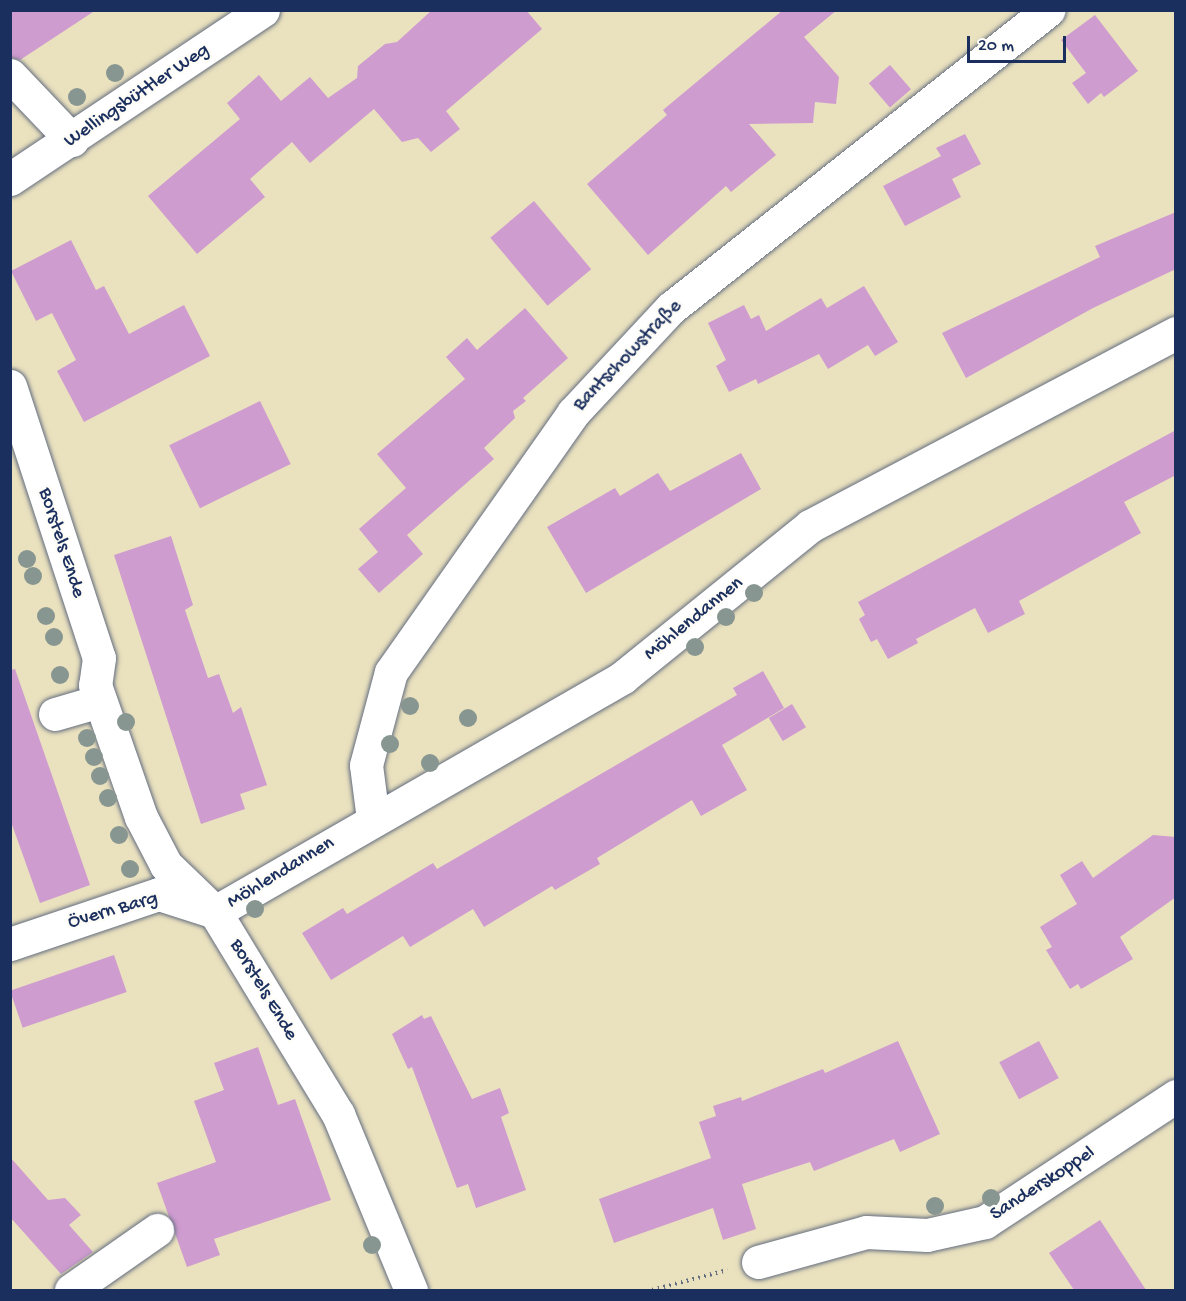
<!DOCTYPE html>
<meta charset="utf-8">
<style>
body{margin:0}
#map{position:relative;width:1186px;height:1301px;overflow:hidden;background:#eae1be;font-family:"Gochi Hand",sans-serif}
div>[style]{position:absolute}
.building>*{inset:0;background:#cf9ccf;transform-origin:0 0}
.path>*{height:4px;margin-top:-2px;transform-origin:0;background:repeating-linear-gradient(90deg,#636d80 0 1.5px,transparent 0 6px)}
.roads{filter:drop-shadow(0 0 2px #636d80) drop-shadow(0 0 2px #636d80)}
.minor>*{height:33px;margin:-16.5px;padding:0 16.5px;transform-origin:16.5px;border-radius:16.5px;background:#fff}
.major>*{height:33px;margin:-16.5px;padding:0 16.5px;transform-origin:16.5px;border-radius:16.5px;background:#fff}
.trees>*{width:18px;height:18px;margin:-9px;border-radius:50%;background:#889691}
span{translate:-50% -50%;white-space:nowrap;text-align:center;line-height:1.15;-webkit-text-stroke:5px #fdfcf7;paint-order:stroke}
.street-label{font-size:20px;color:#1b2f5e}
.frame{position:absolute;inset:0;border:12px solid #1b2f5e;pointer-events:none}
.scale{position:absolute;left:967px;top:36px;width:99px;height:27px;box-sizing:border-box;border:3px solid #1b2f5e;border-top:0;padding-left:8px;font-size:18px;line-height:21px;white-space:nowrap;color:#1b2f5e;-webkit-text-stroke:4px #fdfcf7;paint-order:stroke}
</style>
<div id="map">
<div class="building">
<i style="clip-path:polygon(10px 10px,96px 10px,20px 60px,10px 57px)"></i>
<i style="clip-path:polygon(432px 10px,526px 10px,542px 29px,446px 111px,460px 129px,431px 152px,418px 138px,402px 142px,374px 109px,310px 163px,292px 142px,250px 179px,265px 197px,197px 254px,148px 196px,240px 119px,227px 103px,259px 75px,281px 101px,310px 77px,328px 98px,357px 78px,358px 66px,385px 44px,397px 42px)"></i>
<i style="clip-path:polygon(783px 10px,837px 10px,804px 37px,839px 77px,836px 104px,815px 102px,813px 123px,749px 124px,776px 155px,731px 192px,726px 186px,648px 255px,587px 184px,667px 115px,663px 110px)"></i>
<i style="clip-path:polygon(1095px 15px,1138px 71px,1104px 97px,1101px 93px,1088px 104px,1072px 83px,1086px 73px,1061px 40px)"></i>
<i style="left:890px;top:65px;width:32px;height:28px;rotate:49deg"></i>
<i style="clip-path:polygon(965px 134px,981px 164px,952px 179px,961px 197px,905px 226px,883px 186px,941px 156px,936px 148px)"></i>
<i style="left:534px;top:201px;width:89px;height:57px;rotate:50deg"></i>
<i style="clip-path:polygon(1176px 212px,1176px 269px,1093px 308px,966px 378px,942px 333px,1100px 257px,1095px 246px)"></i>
<i style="clip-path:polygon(71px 240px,96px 290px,104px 286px,129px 334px,184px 305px,210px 356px,84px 422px,57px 371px,76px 360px,52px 313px,36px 321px,11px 271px)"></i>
<i style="clip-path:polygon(864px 286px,898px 342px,875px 356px,868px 345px,828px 369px,819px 354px,758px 384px,756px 379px,729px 392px,716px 366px,726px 360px,708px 323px,744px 305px,751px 319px,759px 315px,766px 331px,821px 298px,827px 308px)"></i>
<i style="clip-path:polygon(525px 308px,568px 358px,523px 398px,526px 401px,513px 411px,515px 418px,484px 448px,494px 459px,407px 535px,423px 554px,379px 593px,358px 569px,378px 552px,359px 529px,406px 488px,377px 454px,465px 379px,446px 357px,467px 338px,477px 350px)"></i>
<i style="left:260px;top:401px;width:70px;height:101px;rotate:64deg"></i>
<i style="clip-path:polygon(1176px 430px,1176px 475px,1124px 502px,1141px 533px,1019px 601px,1025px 614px,988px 633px,975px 608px,916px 639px,918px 643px,888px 659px,877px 639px,871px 642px,859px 619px,865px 615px,858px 602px)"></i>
<i style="clip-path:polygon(741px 453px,761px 489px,586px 593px,547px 527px,615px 488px,620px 496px,658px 473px,670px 491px)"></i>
<i style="clip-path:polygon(171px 536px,193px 605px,185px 610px,208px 678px,219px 674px,233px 713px,241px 707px,267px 785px,240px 794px,245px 809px,201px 824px,114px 555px)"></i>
<i style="clip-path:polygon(15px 669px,90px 885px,40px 903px,10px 819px,10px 670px)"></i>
<i style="clip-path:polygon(763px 671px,784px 708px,722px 745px,747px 790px,701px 816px,692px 800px,597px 858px,600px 864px,555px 890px,552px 886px,484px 927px,473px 909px,410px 947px,403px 936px,331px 980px,302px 933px,343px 908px,347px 914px,433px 863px,437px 869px,737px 695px,733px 688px)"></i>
<i style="left:792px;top:704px;width:27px;height:27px;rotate:59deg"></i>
<i style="clip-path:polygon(1153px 835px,1176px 837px,1176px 897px,1120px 937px,1133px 959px,1081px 989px,1078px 984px,1070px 989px,1046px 950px,1052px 947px,1040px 927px,1077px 904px,1060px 875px,1082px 861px,1093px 878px)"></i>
<i style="left:114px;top:955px;width:39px;height:110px;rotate:71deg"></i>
<i style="clip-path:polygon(422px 1015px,424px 1019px,431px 1016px,472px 1099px,500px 1088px,509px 1113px,501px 1117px,526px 1190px,476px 1208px,468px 1184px,457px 1188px,412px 1067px,408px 1069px,392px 1034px)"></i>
<i style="clip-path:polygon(898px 1041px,940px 1134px,900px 1152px,894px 1139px,814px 1171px,810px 1162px,742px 1184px,756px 1229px,723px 1240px,713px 1208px,614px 1243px,599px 1199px,711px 1158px,699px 1122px,716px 1116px,713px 1106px,741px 1097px,742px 1101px,823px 1069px,825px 1073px)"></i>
<i style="left:1039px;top:1041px;width:42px;height:45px;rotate:62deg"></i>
<i style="clip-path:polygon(258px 1047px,278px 1105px,295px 1099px,331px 1200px,214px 1239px,220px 1255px,187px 1267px,157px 1183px,216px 1162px,194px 1101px,224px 1090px,214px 1063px)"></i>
<i style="clip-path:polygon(10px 1157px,48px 1200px,65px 1198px,81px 1215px,69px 1225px,93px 1252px,61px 1274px,10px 1217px)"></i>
<i style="clip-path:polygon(1100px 1220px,1146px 1290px,1074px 1290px,1049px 1253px)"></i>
</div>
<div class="path">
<i style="left:652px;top:1290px;width:78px;rotate:-14.9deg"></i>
</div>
<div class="roads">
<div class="minor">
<i style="left:10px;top:75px;width:90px;rotate:46.4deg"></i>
<i style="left:10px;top:386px;width:286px;rotate:71.9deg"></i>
<i style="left:99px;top:658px;width:27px;rotate:98deg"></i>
<i style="left:95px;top:685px;width:140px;rotate:70.8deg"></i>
<i style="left:141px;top:817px;width:54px;rotate:62.5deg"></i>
<i style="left:166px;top:865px;width:68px;rotate:43.8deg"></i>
<i style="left:215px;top:912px;width:237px;rotate:58.7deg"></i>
<i style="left:338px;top:1114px;width:191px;rotate:67.5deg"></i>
<i style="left:55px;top:714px;width:47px;rotate:-16.1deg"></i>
<i style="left:373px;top:819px;width:54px;rotate:-97.4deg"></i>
<i style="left:366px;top:765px;width:96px;rotate:-75deg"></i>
<i style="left:391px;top:672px;width:317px;rotate:-54.9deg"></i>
<i style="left:573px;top:413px;width:144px;rotate:-47deg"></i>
<i style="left:671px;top:308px;width:481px;rotate:-38.3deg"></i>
<i style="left:10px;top:944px;width:157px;rotate:-18.6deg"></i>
<i style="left:159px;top:894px;width:59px;rotate:17.8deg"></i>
<i style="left:215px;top:912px;width:471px;rotate:-29.9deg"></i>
<i style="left:623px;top:677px;width:240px;rotate:-38.9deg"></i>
<i style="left:810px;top:526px;width:414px;rotate:-27.8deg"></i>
<i style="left:758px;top:1262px;width:112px;rotate:-15.5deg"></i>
<i style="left:866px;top:1232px;width:61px;rotate:2.8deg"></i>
<i style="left:927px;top:1235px;width:59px;rotate:-12.6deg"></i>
<i style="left:985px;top:1222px;width:229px;rotate:-33.4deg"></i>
<i style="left:71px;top:1290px;width:105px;rotate:-34.9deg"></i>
</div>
<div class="major">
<i style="left:10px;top:179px;width:304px;rotate:-33.7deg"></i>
</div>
</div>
<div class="trees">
<i style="left:115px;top:73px"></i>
<i style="left:77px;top:97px"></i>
<i style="left:27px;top:559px"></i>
<i style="left:33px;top:576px"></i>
<i style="left:754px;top:593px"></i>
<i style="left:46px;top:616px"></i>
<i style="left:726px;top:617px"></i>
<i style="left:54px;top:637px"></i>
<i style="left:695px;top:647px"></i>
<i style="left:60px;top:675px"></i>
<i style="left:410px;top:706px"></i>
<i style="left:468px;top:718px"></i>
<i style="left:126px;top:722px"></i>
<i style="left:87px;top:738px"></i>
<i style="left:390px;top:744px"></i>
<i style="left:94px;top:757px"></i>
<i style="left:430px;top:763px"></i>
<i style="left:100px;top:776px"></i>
<i style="left:108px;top:798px"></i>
<i style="left:119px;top:835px"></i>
<i style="left:130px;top:869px"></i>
<i style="left:255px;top:909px"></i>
<i style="left:991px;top:1198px"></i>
<i style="left:935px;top:1206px"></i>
<i style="left:372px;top:1245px"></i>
</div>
<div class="street-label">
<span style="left:137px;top:96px;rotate:-34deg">Wellingsbüttler Weg</span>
<span style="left:628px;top:356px;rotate:-46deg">Bantschowstraße</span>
<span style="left:61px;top:543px;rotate:72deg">Borstels Ende</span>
<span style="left:694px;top:619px;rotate:-39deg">Möhlendannen</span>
<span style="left:281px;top:873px;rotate:-31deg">Möhlendannen</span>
<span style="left:113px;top:911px;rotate:-16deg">Övern Barg</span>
<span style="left:263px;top:990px;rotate:59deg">Borstels Ende</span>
<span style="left:1043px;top:1184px;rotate:-33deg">Sanderskoppel</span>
</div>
<div class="frame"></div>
<div class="scale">20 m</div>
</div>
